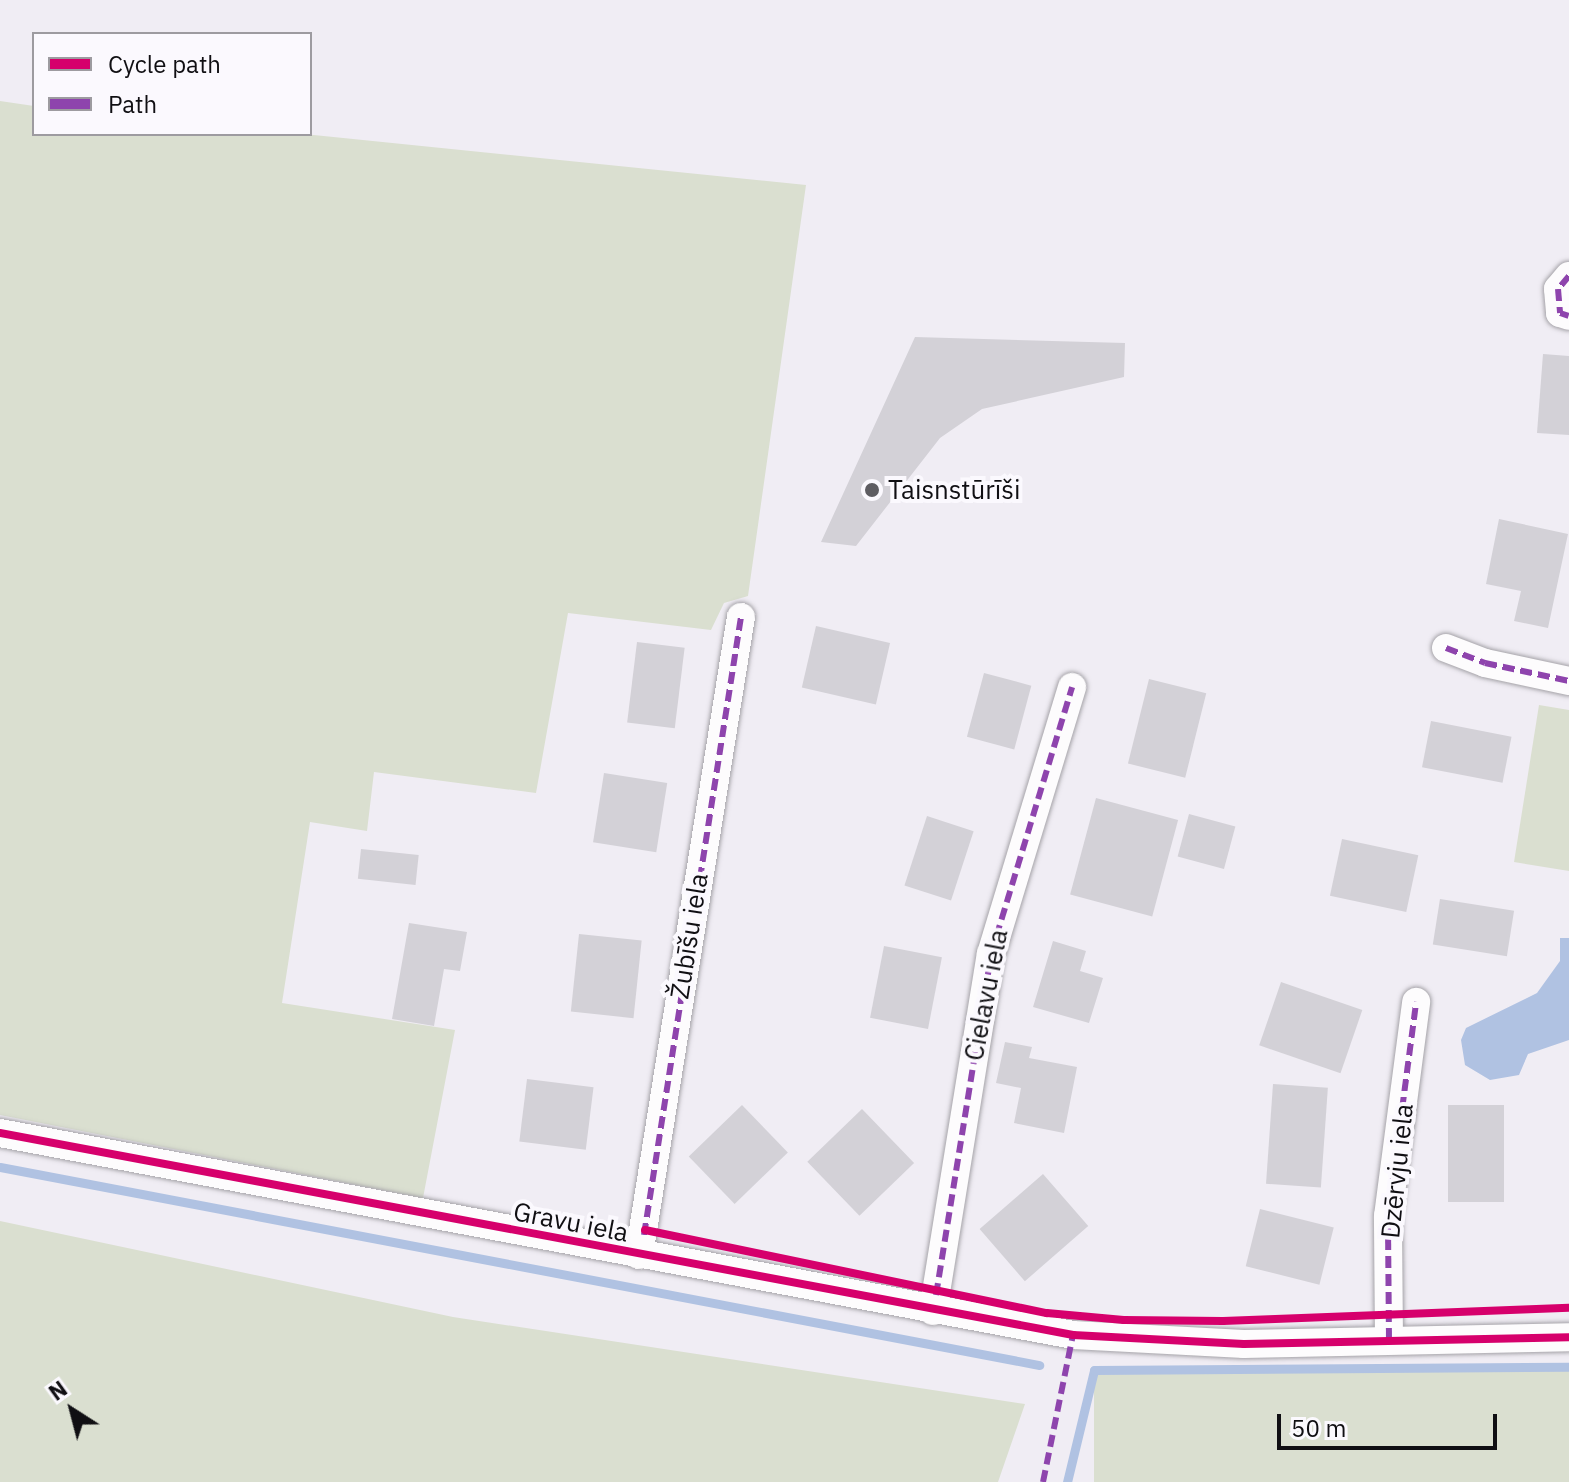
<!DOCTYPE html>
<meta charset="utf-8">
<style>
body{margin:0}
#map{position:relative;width:1569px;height:1482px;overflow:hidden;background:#f0edf4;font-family:"IBM Plex Sans",sans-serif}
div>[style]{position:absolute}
.green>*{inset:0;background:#dadfd0;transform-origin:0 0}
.water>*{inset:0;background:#b0c2e2}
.stream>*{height:9px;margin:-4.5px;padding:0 4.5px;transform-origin:4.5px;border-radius:4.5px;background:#b0c2e2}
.building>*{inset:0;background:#d3d1d7;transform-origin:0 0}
.roads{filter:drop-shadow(0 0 2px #a5a3a8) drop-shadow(0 0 2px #a5a3a8)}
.street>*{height:28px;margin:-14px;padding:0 14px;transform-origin:14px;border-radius:14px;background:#fdfcfd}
.quiet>*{height:6px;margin-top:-3px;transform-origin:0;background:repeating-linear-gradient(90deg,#8e44ad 0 12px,transparent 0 18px)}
.cycleway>*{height:8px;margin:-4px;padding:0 4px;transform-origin:4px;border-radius:4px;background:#d6006c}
.dots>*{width:22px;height:22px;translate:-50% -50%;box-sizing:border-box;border:4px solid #fbf9fe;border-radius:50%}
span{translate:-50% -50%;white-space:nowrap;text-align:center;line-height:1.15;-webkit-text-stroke:8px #fbf9fe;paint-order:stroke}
.poi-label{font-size:26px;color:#100f13}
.left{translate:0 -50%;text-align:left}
.street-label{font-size:26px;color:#100f13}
.legend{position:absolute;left:32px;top:32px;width:280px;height:104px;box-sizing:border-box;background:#fbf9fe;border:2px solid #9d9ba0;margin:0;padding:10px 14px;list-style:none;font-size:24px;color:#100f13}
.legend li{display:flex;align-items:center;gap:16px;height:40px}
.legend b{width:40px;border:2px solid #9d9ba0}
.north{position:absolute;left:32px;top:1370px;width:80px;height:80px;-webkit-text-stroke:6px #fbf9fe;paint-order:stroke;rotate:324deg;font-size:22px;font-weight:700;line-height:32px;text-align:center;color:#100f13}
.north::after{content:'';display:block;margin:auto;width:28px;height:36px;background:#100f13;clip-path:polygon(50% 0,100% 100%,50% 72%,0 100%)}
.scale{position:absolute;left:1277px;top:1414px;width:220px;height:36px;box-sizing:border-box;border:4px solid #100f13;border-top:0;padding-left:10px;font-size:24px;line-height:28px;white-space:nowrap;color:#100f13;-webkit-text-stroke:6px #fbf9fe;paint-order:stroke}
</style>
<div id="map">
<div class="green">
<i style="clip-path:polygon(0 101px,34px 106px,34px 134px,304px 134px,806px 185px,748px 596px,724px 603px,711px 630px,568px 613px,536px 793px,374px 772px,367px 831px,310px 822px,282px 1003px,455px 1030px,423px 1198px,0 1115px)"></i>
<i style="clip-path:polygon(1539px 705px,1569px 710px,1569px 871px,1514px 862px)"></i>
<i style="clip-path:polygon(0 1221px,453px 1317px,1025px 1404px,998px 1482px,0 1482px)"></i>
<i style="left:1569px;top:1367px;width:115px;height:475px;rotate:90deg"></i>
</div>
<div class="water">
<i style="clip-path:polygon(1560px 938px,1569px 938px,1569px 1040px,1528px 1054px,1519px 1075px,1490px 1080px,1465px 1065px,1461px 1040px,1466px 1028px,1537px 993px,1560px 961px)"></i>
</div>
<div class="stream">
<i style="left:0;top:1167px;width:1058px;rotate:10.79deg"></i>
<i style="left:1067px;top:1482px;width:115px;rotate:-76.4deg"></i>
<i style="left:1094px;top:1370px;width:475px;rotate:-0.4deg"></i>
</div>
<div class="building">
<i style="clip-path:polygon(915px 337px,1125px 343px,1124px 377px,982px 409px,940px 438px,856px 546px,821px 542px)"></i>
<i style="clip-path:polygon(1543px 354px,1569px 356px,1569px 435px,1537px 433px)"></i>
<i style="clip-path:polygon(1499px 519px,1568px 534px,1548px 628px,1514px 621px,1521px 591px,1486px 584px)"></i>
<i style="left:816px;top:626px;width:76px;height:63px;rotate:13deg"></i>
<i style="left:637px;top:642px;width:48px;height:81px;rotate:7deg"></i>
<i style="left:984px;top:673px;width:49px;height:66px;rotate:15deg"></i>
<i style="left:1149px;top:679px;width:59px;height:87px;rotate:14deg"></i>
<i style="left:1431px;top:721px;width:82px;height:47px;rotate:11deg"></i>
<i style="left:604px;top:773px;width:64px;height:70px;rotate:9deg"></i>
<i style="left:1096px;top:798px;width:85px;height:100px;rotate:15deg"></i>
<i style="left:1189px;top:814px;width:48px;height:44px;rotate:15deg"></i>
<i style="left:927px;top:816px;width:49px;height:73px;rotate:18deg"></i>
<i style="left:1342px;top:839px;width:78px;height:58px;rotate:12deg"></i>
<i style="left:361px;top:849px;width:58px;height:30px;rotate:6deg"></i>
<i style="left:1440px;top:899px;width:75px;height:46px;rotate:9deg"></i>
<i style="clip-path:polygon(409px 923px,467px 932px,460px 971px,444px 969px,434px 1026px,392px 1019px)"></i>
<i style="left:579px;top:934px;width:63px;height:78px;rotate:6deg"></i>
<i style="clip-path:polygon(1053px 941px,1086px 951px,1080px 971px,1103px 978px,1089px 1023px,1033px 1007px)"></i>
<i style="left:884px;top:946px;width:59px;height:73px;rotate:11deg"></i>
<i style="left:1281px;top:982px;width:86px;height:67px;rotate:19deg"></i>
<i style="clip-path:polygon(1005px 1042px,1032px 1047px,1029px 1058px,1077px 1067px,1064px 1133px,1014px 1123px,1021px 1088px,996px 1083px)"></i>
<i style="left:527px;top:1079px;width:67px;height:63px;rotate:7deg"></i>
<i style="left:1273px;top:1084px;width:55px;height:100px;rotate:4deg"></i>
<i style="left:742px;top:1105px;width:66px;height:74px;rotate:46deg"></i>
<i style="left:1448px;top:1105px;width:56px;height:97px"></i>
<i style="left:862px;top:1109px;width:75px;height:76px;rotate:46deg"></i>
<i style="left:1043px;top:1174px;width:69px;height:84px;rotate:49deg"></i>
<i style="left:1260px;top:1209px;width:76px;height:59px;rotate:14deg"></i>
</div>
<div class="roads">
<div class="street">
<i style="left:1569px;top:276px;width:17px;rotate:130deg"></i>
<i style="left:1558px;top:289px;width:24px;rotate:85deg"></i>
<i style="left:1560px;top:313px;width:9px;rotate:18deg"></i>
<i style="left:1446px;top:648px;width:42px;rotate:21deg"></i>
<i style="left:1485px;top:663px;width:86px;rotate:12.1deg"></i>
<i style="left:0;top:1133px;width:1092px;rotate:10.66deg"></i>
<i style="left:1073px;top:1335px;width:171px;rotate:3deg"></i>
<i style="left:1244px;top:1344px;width:325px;rotate:-1.2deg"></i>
<i style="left:639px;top:1255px;width:646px;rotate:-80.92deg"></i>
<i style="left:933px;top:1311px;width:362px;rotate:-80.8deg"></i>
<i style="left:991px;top:954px;width:279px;rotate:-73.1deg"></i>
<i style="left:1389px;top:1340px;width:124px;rotate:-90.5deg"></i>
<i style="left:1388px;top:1216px;width:216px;rotate:-82.5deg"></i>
</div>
</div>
<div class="quiet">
<i style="left:1569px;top:276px;width:17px;rotate:130deg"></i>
<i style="left:1558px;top:289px;width:24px;rotate:85deg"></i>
<i style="left:1560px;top:313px;width:9px;rotate:18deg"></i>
<i style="left:1446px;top:648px;width:42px;rotate:21deg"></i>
<i style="left:1485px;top:663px;width:86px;rotate:12.1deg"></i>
<i style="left:644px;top:1235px;width:626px;rotate:-81.08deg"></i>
<i style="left:936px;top:1295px;width:345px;rotate:-80.8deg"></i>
<i style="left:991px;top:954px;width:279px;rotate:-73.1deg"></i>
<i style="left:1389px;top:1340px;width:124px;rotate:-90.5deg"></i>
<i style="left:1388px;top:1216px;width:216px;rotate:-82.5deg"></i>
<i style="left:1043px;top:1482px;width:150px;rotate:-78.5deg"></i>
</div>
<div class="cycleway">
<i style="left:0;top:1133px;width:1092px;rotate:10.66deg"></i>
<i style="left:1073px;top:1335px;width:171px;rotate:3deg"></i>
<i style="left:1244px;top:1344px;width:325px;rotate:-1.2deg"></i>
<i style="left:645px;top:1230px;width:410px;rotate:11.7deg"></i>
<i style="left:1047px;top:1313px;width:77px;rotate:5.2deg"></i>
<i style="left:1124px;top:1320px;width:99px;rotate:0.6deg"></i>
<i style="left:1223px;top:1321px;width:346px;rotate:-2.2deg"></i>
</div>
<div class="dots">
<i style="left:872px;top:490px;background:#5e5d62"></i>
</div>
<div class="poi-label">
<span class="left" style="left:888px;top:490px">Taisnstūrīši</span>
</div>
<div class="street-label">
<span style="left:689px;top:936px;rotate:-81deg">Žubīšu iela</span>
<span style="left:986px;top:995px;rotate:-79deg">Cielavu iela</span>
<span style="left:1397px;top:1171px;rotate:-84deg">Dzērvju iela</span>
<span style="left:571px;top:1222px;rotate:11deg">Gravu iela</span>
</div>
<ul class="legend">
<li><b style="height:10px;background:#d6006c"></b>Cycle path</li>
<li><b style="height:10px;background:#8e44ad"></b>Path</li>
</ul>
<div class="north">N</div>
<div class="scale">50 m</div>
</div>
